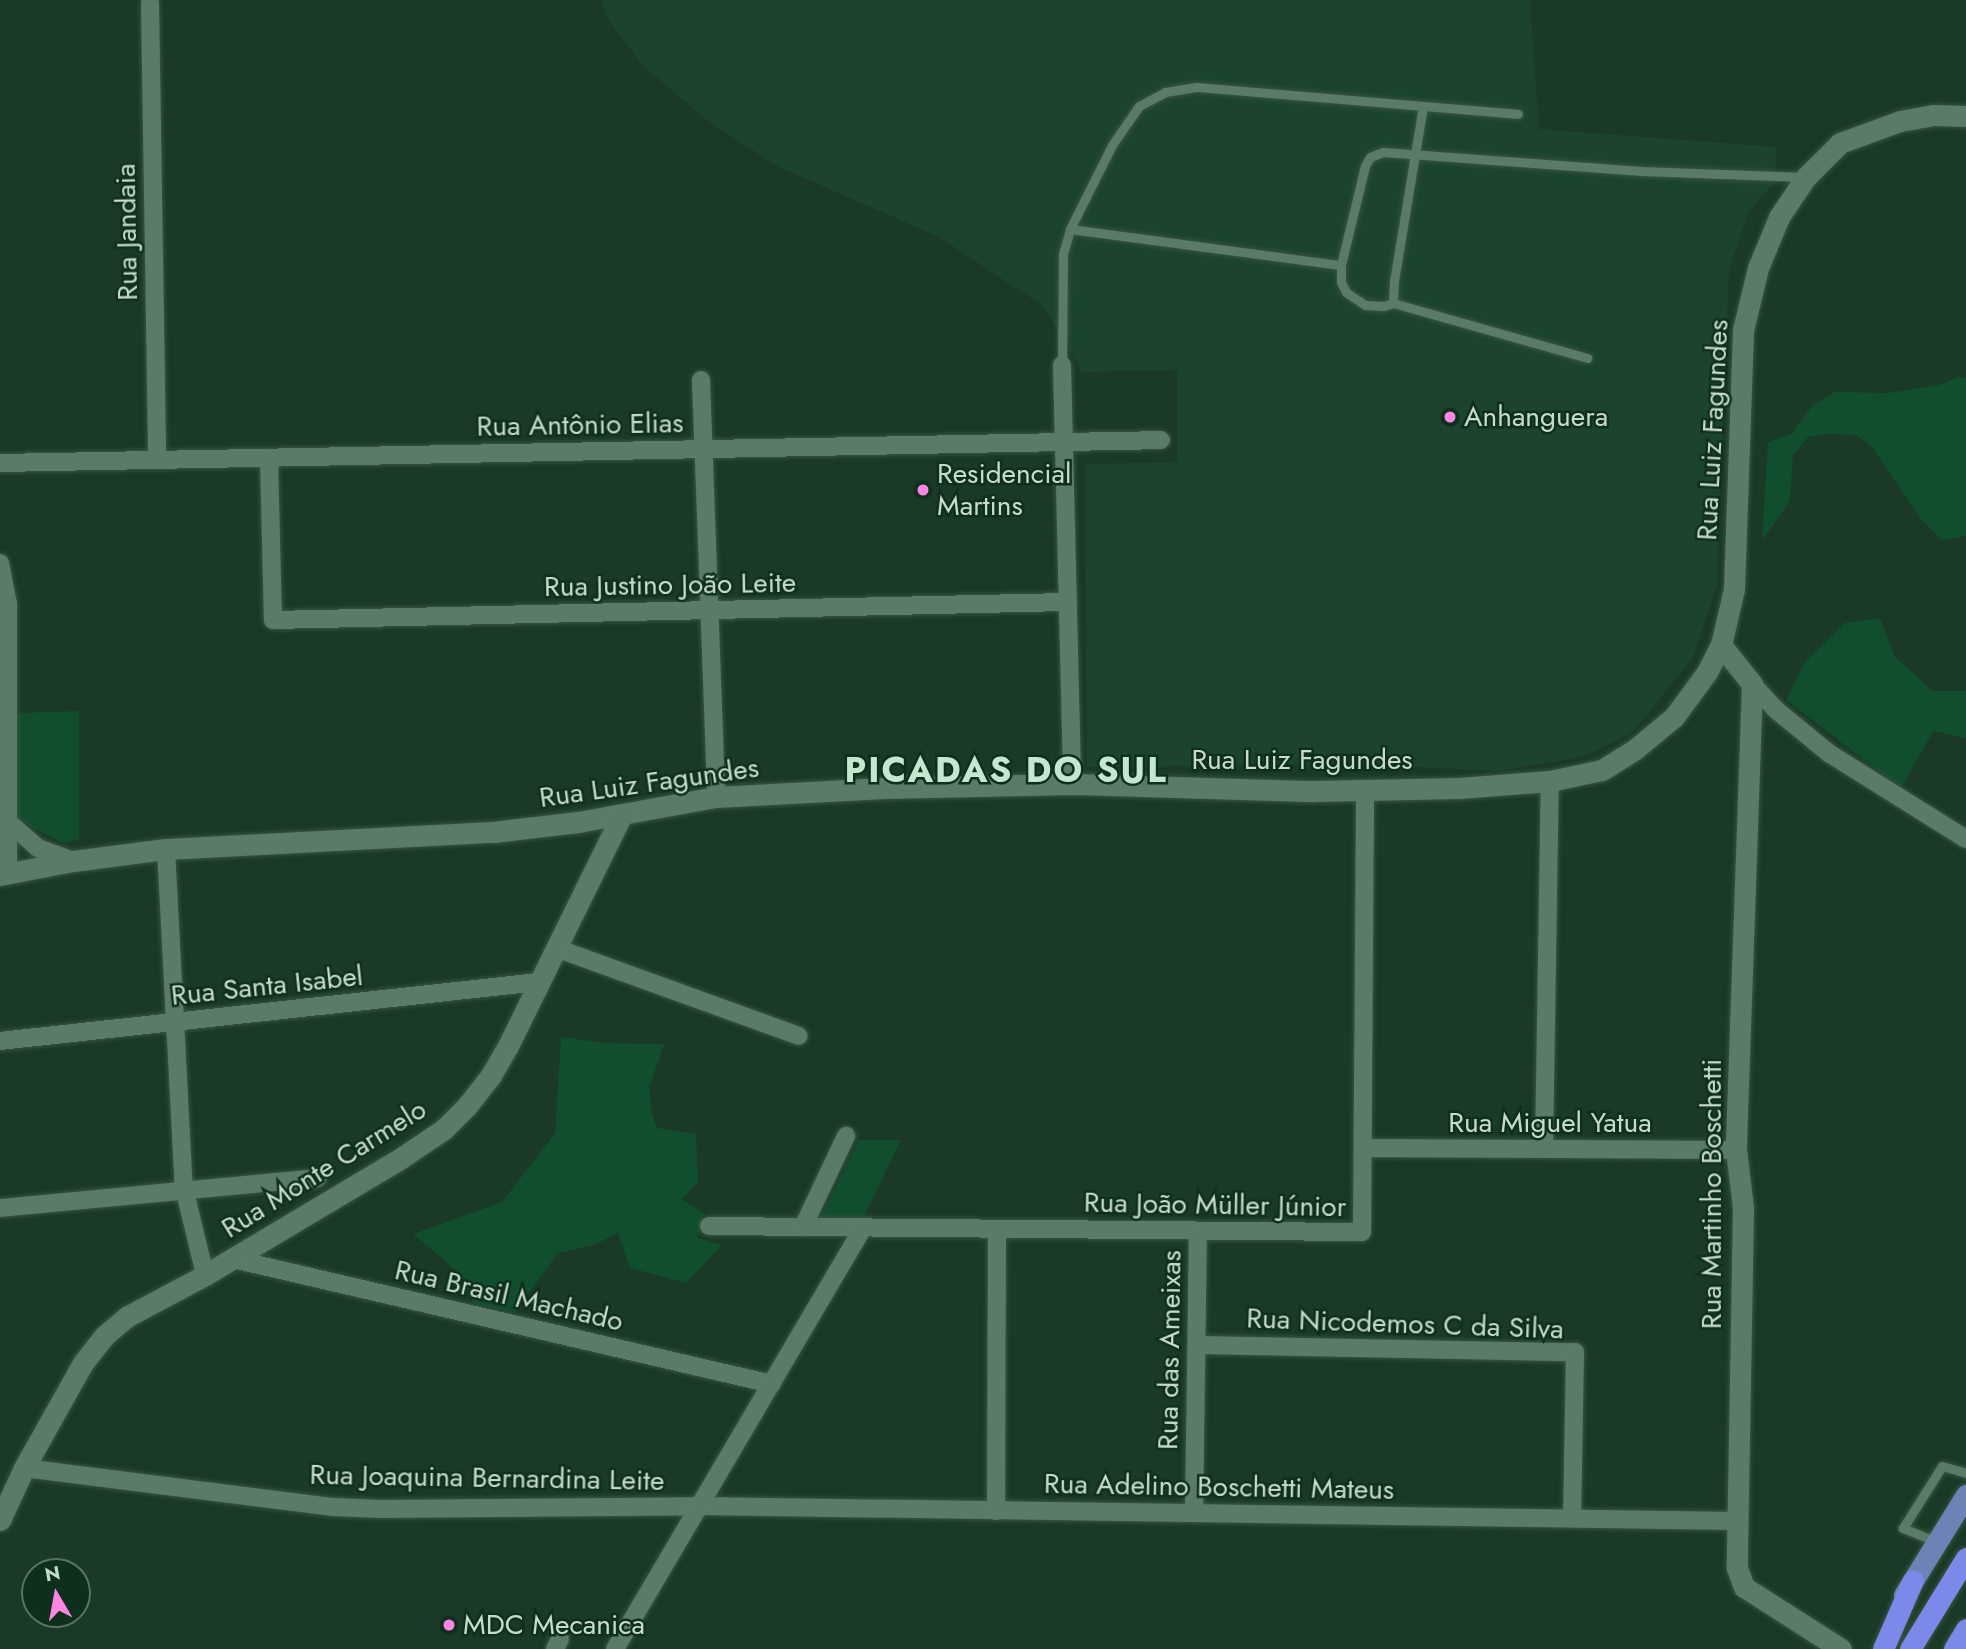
<!DOCTYPE html>
<meta charset="utf-8">
<style>
body{margin:0}
#map{position:relative;width:1966px;height:1649px;overflow:hidden;background:#1a3926;font-family:Jost,sans-serif}
div>[style]{position:absolute}
.built>*{inset:0;background:#1c442d}
.green>*{inset:0;background:#104e2e}
.roads{filter:drop-shadow(0 0 2px #395444) drop-shadow(0 0 2px #395444)}
.lane>*{height:9px;margin:-4.5px;padding:0 4.5px;transform-origin:4.5px;border-radius:4.5px;background:#5a7b66}
.street>*{height:18px;margin:-9px;padding:0 9px;transform-origin:9px;border-radius:9px;background:#5a7b66}
.secondary>*{height:21px;margin:-10.5px;padding:0 10.5px;transform-origin:10.5px;border-radius:10.5px;background:#5a7b66}
.primary>*{height:21px;margin:-10.5px;padding:0 10.5px;transform-origin:10.5px;border-radius:10.5px;background:#6e83b5}
.highway>*{height:21px;margin:-10.5px;padding:0 10.5px;transform-origin:10.5px;border-radius:10.5px;background:#7c89e9}
.dots>*{width:19px;height:19px;translate:-50% -50%;box-sizing:border-box;border:4px solid #0f2f1d;border-radius:50%}
span{translate:-50% -50%;white-space:nowrap;text-align:center;line-height:1.15;-webkit-text-stroke:5px #0f2f1d;paint-order:stroke}
.street-label{font-size:28px;color:#c8dace}
.poi-label{font-size:28px;color:#c8dace}
.left{translate:0 -50%;text-align:left}
.district-label{font-size:35px;color:#c3e7cf;font-weight:700;letter-spacing:2px}
.north{position:absolute;left:21px;top:1558px;width:70px;height:70px;box-sizing:border-box;background:#0f2f1d;border:2px solid #597364;border-radius:50%;rotate:350deg;font-size:19px;font-weight:700;line-height:28px;text-align:center;color:#c8dace}
.north::after{content:'';display:block;margin:auto;width:24px;height:32px;background:#fd86e3;clip-path:polygon(50% 0,100% 100%,50% 72%,0 100%)}
</style>
<div id="map">
<div class="built">
<i style="clip-path:polygon(602px 0,1530px 0,1539px 129px,1777px 147px,1774px 184px,1749px 211px,1729px 270px,1717px 585px,1693px 657px,1633px 732px,1585px 756px,1500px 771px,1355px 764px,1087px 767px,1085px 464px,1177px 462px,1177px 370px,1082px 372px,1043px 306px,939px 237px,777px 166px,708px 121px,643px 66px,605px 15px)"></i>
</div>
<div class="green">
<i style="clip-path:polygon(1959px 377px,1966px 378px,1966px 536px,1942px 540px,1921px 519px,1872px 447px,1856px 435px,1829px 434px,1808px 437px,1793px 455px,1790px 501px,1762px 540px,1768px 442px,1791px 434px,1813px 405px,1835px 392px,1888px 393px,1939px 385px)"></i>
<i style="clip-path:polygon(1880px 618px,1895px 657px,1933px 691px,1966px 691px,1966px 738px,1933px 731px,1901px 788px,1786px 700px,1805px 662px,1845px 623px)"></i>
<i style="clip-path:polygon(79px 711px,79px 839px,63px 843px,29px 826px,11px 812px,15px 713px)"></i>
<i style="clip-path:polygon(561px 1037px,606px 1043px,664px 1044px,649px 1088px,652px 1114px,657px 1128px,696px 1134px,698px 1182px,682px 1199px,704px 1214px,698px 1238px,722px 1245px,686px 1283px,630px 1268px,618px 1233px,594px 1245px,558px 1253px,515px 1312px,474px 1304px,458px 1272px,413px 1234px,502px 1202px,555px 1133px)"></i>
<i style="clip-path:polygon(859px 1140px,901px 1140px,864px 1216px,821px 1217px)"></i>
</div>
<div class="roads">
<div class="lane">
<i style="left:1423px;top:106px;width:177px;rotate:99.4deg"></i>
<i style="left:1394px;top:281px;width:22px;rotate:93deg"></i>
<i style="left:1393px;top:303px;width:202px;rotate:15.8deg"></i>
<i style="left:1070px;top:229px;width:273px;rotate:7.6deg"></i>
<i style="left:1393px;top:303px;width:9px;rotate:162deg"></i>
<i style="left:1384px;top:306px;width:19px;rotate:-177deg"></i>
<i style="left:1365px;top:305px;width:23px;rotate:-146deg"></i>
<i style="left:1346px;top:292px;width:11px;rotate:-117deg"></i>
<i style="left:1341px;top:282px;width:17px;rotate:-90deg"></i>
<i style="left:1341px;top:265px;width:102px;rotate:-76.4deg"></i>
<i style="left:1365px;top:166px;width:10px;rotate:-61deg"></i>
<i style="left:1370px;top:157px;width:14px;rotate:-21deg"></i>
<i style="left:1383px;top:152px;width:259px;rotate:4.2deg"></i>
<i style="left:1641px;top:171px;width:163px;rotate:2.1deg"></i>
<i style="left:1062px;top:365px;width:111px;rotate:-89.5deg"></i>
<i style="left:1063px;top:254px;width:26px;rotate:-74deg"></i>
<i style="left:1070px;top:229px;width:94px;rotate:-63.4deg"></i>
<i style="left:1112px;top:145px;width:47px;rotate:-55.3deg"></i>
<i style="left:1139px;top:106px;width:30px;rotate:-28deg"></i>
<i style="left:1165px;top:92px;width:32px;rotate:-9deg"></i>
<i style="left:1197px;top:87px;width:322px;rotate:4.8deg"></i>
<i style="left:1935px;top:1541px;width:35px;rotate:-158deg"></i>
<i style="left:1903px;top:1528px;width:73px;rotate:-57.8deg"></i>
<i style="left:1942px;top:1466px;width:25px;rotate:16deg"></i>
</div>
<div class="street">
<i style="left:150px;top:3px;width:457px;rotate:89.1deg"></i>
<i style="left:1062px;top:365px;width:419px;rotate:88.6deg"></i>
<i style="left:701px;top:380px;width:417px;rotate:87.9deg"></i>
<i style="left:269px;top:458px;width:162px;rotate:88.6deg"></i>
<i style="left:273px;top:620px;width:795px;rotate:-1.3deg"></i>
<i style="left:0;top:463px;width:1161px;rotate:-1.13deg"></i>
<i style="left:0;top:563px;width:42px;rotate:79deg"></i>
<i style="left:8px;top:604px;width:270px;rotate:90deg"></i>
<i style="left:1752px;top:684px;width:34px;rotate:47deg"></i>
<i style="left:1775px;top:709px;width:71px;rotate:39.3deg"></i>
<i style="left:1830px;top:754px;width:160px;rotate:32deg"></i>
<i style="left:6px;top:820px;width:43px;rotate:41.2deg"></i>
<i style="left:38px;top:848px;width:37px;rotate:20deg"></i>
<i style="left:166px;top:849px;width:339px;rotate:87deg"></i>
<i style="left:184px;top:1188px;width:89px;rotate:76.4deg"></i>
<i style="left:556px;top:948px;width:258px;rotate:19.9deg"></i>
<i style="left:0;top:1041px;width:542px;rotate:-6.25deg"></i>
<i style="left:1363px;top:1148px;width:373px;rotate:0.3deg"></i>
<i style="left:1544px;top:1149px;width:368px;rotate:-89.1deg"></i>
<i style="left:0;top:1208px;width:319px;rotate:-5.4deg"></i>
<i style="left:709px;top:1226px;width:653px;rotate:0.53deg"></i>
<i style="left:1362px;top:1232px;width:442px;rotate:-89.6deg"></i>
<i style="left:803px;top:1227px;width:101px;rotate:-64.7deg"></i>
<i style="left:233px;top:1259px;width:553px;rotate:13.06deg"></i>
<i style="left:1197px;top:1345px;width:378px;rotate:1.1deg"></i>
<i style="left:1575px;top:1352px;width:166px;rotate:91deg"></i>
<i style="left:24px;top:1468px;width:312px;rotate:7.2deg"></i>
<i style="left:334px;top:1507px;width:47px;rotate:2.4deg"></i>
<i style="left:381px;top:1509px;width:319px;rotate:-0.5deg"></i>
<i style="left:700px;top:1506px;width:1037px;rotate:0.83deg"></i>
<i style="left:996px;top:1511px;width:282px;rotate:-89.8deg"></i>
<i style="left:1194px;top:1513px;width:282px;rotate:-89.2deg"></i>
<i style="left:555px;top:1649px;width:11px;rotate:-63deg"></i>
<i style="left:615px;top:1649px;width:490px;rotate:-59.5deg"></i>
</div>
<div class="secondary">
<i style="left:1721px;top:645px;width:50px;rotate:51.5deg"></i>
<i style="left:1752px;top:684px;width:466px;rotate:92deg"></i>
<i style="left:1736px;top:1150px;width:58px;rotate:83.1deg"></i>
<i style="left:1743px;top:1208px;width:360px;rotate:91deg"></i>
<i style="left:1737px;top:1568px;width:20px;rotate:70deg"></i>
<i style="left:1744px;top:1587px;width:115px;rotate:32.6deg"></i>
<i style="left:0;top:875px;width:74px;rotate:-10.9deg"></i>
<i style="left:73px;top:861px;width:94px;rotate:-7.4deg"></i>
<i style="left:166px;top:849px;width:327px;rotate:-3deg"></i>
<i style="left:493px;top:832px;width:86px;rotate:-6.7deg"></i>
<i style="left:578px;top:822px;width:140px;rotate:-10.3deg"></i>
<i style="left:716px;top:797px;width:168px;rotate:-3.1deg"></i>
<i style="left:884px;top:788px;width:188px;rotate:-1.2deg"></i>
<i style="left:1072px;top:784px;width:243px;rotate:1.7deg"></i>
<i style="left:1315px;top:791px;width:144px;rotate:-1.2deg"></i>
<i style="left:1459px;top:788px;width:91px;rotate:-4.4deg"></i>
<i style="left:1550px;top:781px;width:53px;rotate:-11.9deg"></i>
<i style="left:1602px;top:770px;width:38px;rotate:-32deg"></i>
<i style="left:1634px;top:750px;width:52px;rotate:-39.5deg"></i>
<i style="left:1674px;top:717px;width:56px;rotate:-53.7deg"></i>
<i style="left:1707px;top:672px;width:30px;rotate:-63deg"></i>
<i style="left:1721px;top:645px;width:57px;rotate:-76.9deg"></i>
<i style="left:1734px;top:589px;width:259px;rotate:-88deg"></i>
<i style="left:1743px;top:330px;width:64px;rotate:-76.4deg"></i>
<i style="left:1758px;top:268px;width:55px;rotate:-67.6deg"></i>
<i style="left:1779px;top:217px;width:48px;rotate:-56deg"></i>
<i style="left:1806px;top:177px;width:48px;rotate:-45deg"></i>
<i style="left:1840px;top:143px;width:64px;rotate:-20.1deg"></i>
<i style="left:1900px;top:121px;width:35px;rotate:-10deg"></i>
<i style="left:1934px;top:115px;width:32px;rotate:2deg"></i>
<i style="left:0;top:1520px;width:57px;rotate:-65.2deg"></i>
<i style="left:24px;top:1468px;width:120px;rotate:-60.7deg"></i>
<i style="left:83px;top:1363px;width:34px;rotate:-52deg"></i>
<i style="left:104px;top:1336px;width:31px;rotate:-40deg"></i>
<i style="left:128px;top:1316px;width:87px;rotate:-28deg"></i>
<i style="left:205px;top:1275px;width:228px;rotate:-30.8deg"></i>
<i style="left:401px;top:1158px;width:52px;rotate:-34deg"></i>
<i style="left:444px;top:1129px;width:33px;rotate:-45deg"></i>
<i style="left:467px;top:1106px;width:37px;rotate:-52deg"></i>
<i style="left:490px;top:1077px;width:36px;rotate:-60deg"></i>
<i style="left:508px;top:1046px;width:258px;rotate:-63.8deg"></i>
</div>
<div class="primary">
<i style="left:1904px;top:1595px;width:118px;rotate:-58.2deg"></i>
</div>
<div class="highway">
<i style="left:1883px;top:1649px;width:75px;rotate:-66.5deg"></i>
<i style="left:1910px;top:1649px;width:107px;rotate:-58.4deg"></i>
<i style="left:1954px;top:1649px;width:23px;rotate:-59deg"></i>
</div>
</div>
<div class="dots">
<i style="left:1450px;top:417px;background:#fd86e3"></i>
<i style="left:923px;top:490px;background:#fd86e3"></i>
<i style="left:449px;top:1625px;background:#fd86e3"></i>
</div>
<div class="street-label">
<span style="left:127px;top:232px;rotate:-91deg">Rua Jandaia</span>
<span style="left:580px;top:425px;rotate:-1deg">Rua Antônio Elias</span>
<span style="left:1713px;top:430px;rotate:-87deg">Rua Luiz Fagundes</span>
<span style="left:670px;top:585px;rotate:-1deg">Rua Justino João Leite</span>
<span style="left:1302px;top:760px">Rua Luiz Fagundes</span>
<span style="left:649px;top:783px;rotate:-8deg">Rua Luiz Fagundes</span>
<span style="left:267px;top:986px;rotate:-6deg">Rua Santa Isabel</span>
<span style="left:1550px;top:1123px">Rua Miguel Yatua</span>
<span style="left:324px;top:1169px;rotate:-32deg">Rua Monte Carmelo</span>
<span style="left:1712px;top:1194px;rotate:-90deg">Rua Martinho Boschetti</span>
<span style="left:1215px;top:1205px;rotate:1deg">Rua João Müller Júnior</span>
<span style="left:509px;top:1296px;rotate:13deg">Rua Brasil Machado</span>
<span style="left:1405px;top:1324px;rotate:2deg">Rua Nicodemos C da Silva</span>
<span style="left:1170px;top:1350px;rotate:-89deg">Rua das Ameixas</span>
<span style="left:487px;top:1478px;rotate:1deg">Rua Joaquina Bernardina Leite</span>
<span style="left:1219px;top:1487px;rotate:1deg">Rua Adelino Boschetti Mateus</span>
</div>
<div class="poi-label">
<span class="left" style="left:1464px;top:417px">Anhanguera</span>
<span class="left" style="left:937px;top:490px">Residencial<br>Martins</span>
<span class="left" style="left:463px;top:1625px">MDC Mecanica</span>
</div>
<div class="district-label">
<span style="left:1006px;top:770px">PICADAS DO SUL</span>
</div>
<div class="north">N</div>
</div>
